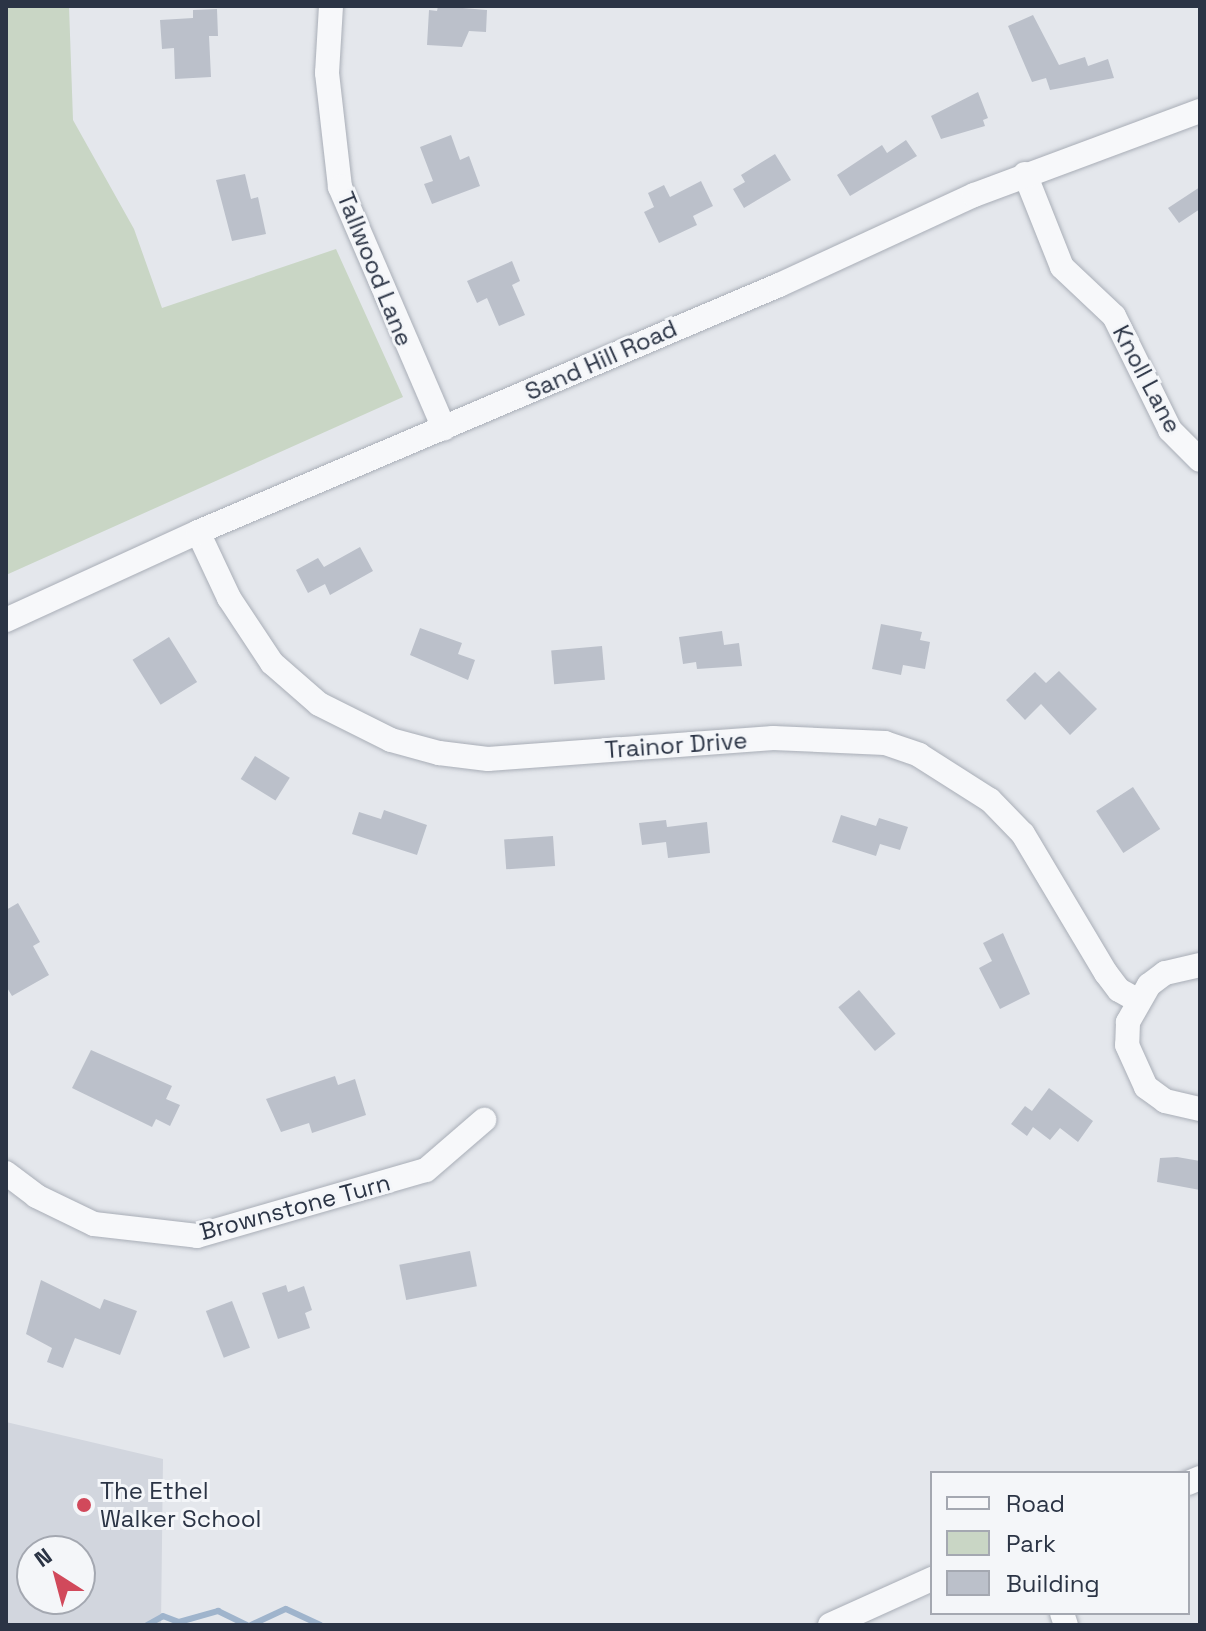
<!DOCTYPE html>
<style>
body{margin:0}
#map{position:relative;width:1206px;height:1631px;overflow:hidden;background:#e4e7ec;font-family:"Space Grotesk",sans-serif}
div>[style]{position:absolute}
.built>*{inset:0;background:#d2d6de}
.green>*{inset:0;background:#c9d6c5}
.stream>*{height:6px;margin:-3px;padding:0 3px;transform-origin:3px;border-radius:3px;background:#9fb4cc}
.building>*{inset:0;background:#bbc0ca;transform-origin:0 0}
.roads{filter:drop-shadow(0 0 2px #a9aeb7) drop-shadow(0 0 2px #a9aeb7)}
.minor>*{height:24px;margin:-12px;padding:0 12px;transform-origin:12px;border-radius:12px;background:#f7f8fa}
.dots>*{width:22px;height:22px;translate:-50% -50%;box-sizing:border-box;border:4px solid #f4f6f9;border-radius:50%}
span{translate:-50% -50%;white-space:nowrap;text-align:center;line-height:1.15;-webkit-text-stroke:6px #f4f6f9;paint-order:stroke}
.street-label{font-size:24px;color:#2b3445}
.poi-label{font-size:24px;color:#2b3445}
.left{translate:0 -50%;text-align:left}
.frame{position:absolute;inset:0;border:8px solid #2b3445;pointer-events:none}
.legend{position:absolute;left:930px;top:1471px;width:260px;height:144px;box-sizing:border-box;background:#f4f6f9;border:2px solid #a4a8b1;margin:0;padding:10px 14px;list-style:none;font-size:24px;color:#2b3445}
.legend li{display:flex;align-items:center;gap:16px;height:40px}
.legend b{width:40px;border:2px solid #a4a8b1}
.north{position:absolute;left:16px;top:1535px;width:80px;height:80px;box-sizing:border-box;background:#f4f6f9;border:2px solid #a4a8b1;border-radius:50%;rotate:324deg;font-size:22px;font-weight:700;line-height:32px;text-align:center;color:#2b3445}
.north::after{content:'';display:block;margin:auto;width:28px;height:36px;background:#d1495b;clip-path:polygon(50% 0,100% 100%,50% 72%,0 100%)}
</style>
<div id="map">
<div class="built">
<i style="clip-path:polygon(evenodd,6px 1422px,163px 1459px,161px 1625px,6px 1625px,6px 1422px,32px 1551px,80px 1551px,80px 1599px,32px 1599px,32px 1551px)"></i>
</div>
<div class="green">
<i style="clip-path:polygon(6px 6px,69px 6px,73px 120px,134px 229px,162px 308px,336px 249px,403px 397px,6px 575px)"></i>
</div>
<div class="stream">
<i style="left:147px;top:1625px;width:18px;rotate:-29deg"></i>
<i style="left:163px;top:1616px;width:17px;rotate:21deg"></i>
<i style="left:179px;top:1622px;width:41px;rotate:-15.8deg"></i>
<i style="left:218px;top:1611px;width:32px;rotate:26deg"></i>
<i style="left:251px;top:1625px;width:38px;rotate:-25deg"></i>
<i style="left:286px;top:1609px;width:38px;rotate:25deg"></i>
</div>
<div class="building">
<i style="clip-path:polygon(438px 6px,487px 10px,486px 32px,469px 31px,462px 47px,427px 45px,429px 10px,437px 11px)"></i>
<i style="clip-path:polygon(217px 9px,218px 36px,209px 36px,211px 77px,175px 79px,174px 48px,162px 49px,160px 20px,193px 18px,193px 10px)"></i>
<i style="clip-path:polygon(1033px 15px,1059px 65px,1085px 57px,1088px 66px,1108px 59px,1114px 78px,1050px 90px,1046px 78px,1032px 82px,1008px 26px)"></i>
<i style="clip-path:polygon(978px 92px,988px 118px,983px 120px,985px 126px,941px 139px,931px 116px)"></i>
<i style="clip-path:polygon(451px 135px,460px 160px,469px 156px,480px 186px,432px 204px,424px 184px,433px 181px,420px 147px)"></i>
<i style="clip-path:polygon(906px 140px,917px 156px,850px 196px,837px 175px,882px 145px,887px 153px)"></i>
<i style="clip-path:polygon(775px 154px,791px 180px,744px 208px,733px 189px,745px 182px,741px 175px)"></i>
<i style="clip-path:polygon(245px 174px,251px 199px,258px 197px,266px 234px,232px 241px,216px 180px)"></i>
<i style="clip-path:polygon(701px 181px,713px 206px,693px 216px,697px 225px,659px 243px,644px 212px,654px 207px,648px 193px,664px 185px,670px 197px)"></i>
<i style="clip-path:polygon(1200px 187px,1200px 209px,1179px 223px,1168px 208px)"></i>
<i style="clip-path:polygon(512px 261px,520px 281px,512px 285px,525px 315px,499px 326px,487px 298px,477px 303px,467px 281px)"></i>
<i style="clip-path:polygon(360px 547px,373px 571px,330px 595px,325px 584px,308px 593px,296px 570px,318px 558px,324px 567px)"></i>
<i style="clip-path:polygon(881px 624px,922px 632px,920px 640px,930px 642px,925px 669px,903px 665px,901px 675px,872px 669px)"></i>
<i style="clip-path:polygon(420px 628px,462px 643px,458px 654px,475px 660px,468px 680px,410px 655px)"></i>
<i style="clip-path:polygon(722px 631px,724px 645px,739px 643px,742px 666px,697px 669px,696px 662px,683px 664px,679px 637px)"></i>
<i style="left:169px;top:637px;width:53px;height:43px;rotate:58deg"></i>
<i style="left:602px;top:646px;width:34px;height:51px;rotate:85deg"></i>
<i style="clip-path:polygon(1059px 671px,1097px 709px,1070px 735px,1041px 704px,1025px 720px,1006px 700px,1035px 672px,1046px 683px)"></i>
<i style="left:255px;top:756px;width:41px;height:27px;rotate:32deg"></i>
<i style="left:1133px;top:787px;width:50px;height:44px;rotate:57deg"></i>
<i style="clip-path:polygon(384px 810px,427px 825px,417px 855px,352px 834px,359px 812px,381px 819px)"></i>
<i style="clip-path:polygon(841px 815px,876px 826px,879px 818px,908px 827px,900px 850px,880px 844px,876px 856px,832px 842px)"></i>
<i style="clip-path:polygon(666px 820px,667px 827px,707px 822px,710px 853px,668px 858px,666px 842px,642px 845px,639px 823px)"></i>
<i style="left:553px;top:836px;width:30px;height:49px;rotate:86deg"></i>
<i style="clip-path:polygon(18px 903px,40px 942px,33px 946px,49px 975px,12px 996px,6px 986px,6px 910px)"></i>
<i style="clip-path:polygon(1003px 933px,1030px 994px,1000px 1009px,979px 968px,992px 961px,983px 943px)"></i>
<i style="left:859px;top:990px;width:57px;height:27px;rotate:50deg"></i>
<i style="clip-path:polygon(91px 1050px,172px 1086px,166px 1099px,180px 1105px,170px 1126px,156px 1119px,152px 1127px,72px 1088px)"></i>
<i style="clip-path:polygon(335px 1076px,338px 1085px,355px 1079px,366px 1115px,312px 1133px,309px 1123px,281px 1132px,266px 1099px)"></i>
<i style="clip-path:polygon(1049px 1088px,1093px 1121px,1078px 1142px,1060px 1128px,1050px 1140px,1033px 1127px,1027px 1136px,1011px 1124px,1025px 1106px,1032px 1111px)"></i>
<i style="clip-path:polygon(1177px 1157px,1200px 1161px,1200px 1190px,1157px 1182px,1160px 1158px)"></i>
<i style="left:470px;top:1251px;width:36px;height:72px;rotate:79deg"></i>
<i style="clip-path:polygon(41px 1280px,100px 1309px,104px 1299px,137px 1311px,120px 1355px,75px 1338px,63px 1368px,47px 1362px,52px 1348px,26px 1334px)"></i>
<i style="clip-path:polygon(286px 1285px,288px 1292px,304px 1286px,312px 1310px,305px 1313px,310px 1328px,278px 1339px,262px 1293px)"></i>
<i style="left:232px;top:1301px;width:50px;height:28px;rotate:69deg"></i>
</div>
<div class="roads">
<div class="minor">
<i style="left:331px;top:6px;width:67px;rotate:93.4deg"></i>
<i style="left:327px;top:73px;width:115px;rotate:83.5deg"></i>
<i style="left:340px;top:187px;width:263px;rotate:66.7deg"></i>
<i style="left:1025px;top:174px;width:100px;rotate:68.3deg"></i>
<i style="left:1062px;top:267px;width:71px;rotate:43.3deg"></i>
<i style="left:1114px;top:316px;width:127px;rotate:63.8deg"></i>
<i style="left:1170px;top:430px;width:42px;rotate:45deg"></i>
<i style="left:198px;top:532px;width:73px;rotate:64.8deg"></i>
<i style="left:229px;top:598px;width:78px;rotate:56.5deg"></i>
<i style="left:272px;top:663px;width:62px;rotate:41.1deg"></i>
<i style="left:319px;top:704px;width:80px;rotate:26.6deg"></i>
<i style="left:391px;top:740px;width:50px;rotate:15.2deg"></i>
<i style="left:439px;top:753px;width:49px;rotate:7deg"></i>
<i style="left:488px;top:759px;width:286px;rotate:-4.2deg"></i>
<i style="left:773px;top:738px;width:112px;rotate:2.6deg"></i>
<i style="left:885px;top:743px;width:36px;rotate:19deg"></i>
<i style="left:919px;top:755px;width:84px;rotate:32.4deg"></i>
<i style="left:990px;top:800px;width:47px;rotate:45.9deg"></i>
<i style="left:1023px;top:834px;width:162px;rotate:59.2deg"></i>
<i style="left:1106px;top:973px;width:21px;rotate:53deg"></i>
<i style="left:1119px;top:990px;width:21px;rotate:29deg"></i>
<i style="left:6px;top:620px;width:211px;rotate:-24.6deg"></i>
<i style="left:198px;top:532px;width:631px;rotate:-23.03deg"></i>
<i style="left:779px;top:285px;width:215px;rotate:-24.8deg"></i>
<i style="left:974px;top:195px;width:241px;rotate:-20.4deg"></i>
<i style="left:1200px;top:965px;width:36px;rotate:167deg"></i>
<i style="left:1165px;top:973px;width:20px;rotate:143deg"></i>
<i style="left:1149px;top:985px;width:43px;rotate:119.6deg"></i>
<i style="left:1128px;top:1022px;width:23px;rotate:92deg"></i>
<i style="left:1127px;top:1045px;width:46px;rotate:65.7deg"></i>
<i style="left:1146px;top:1087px;width:24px;rotate:36deg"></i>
<i style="left:1165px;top:1101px;width:36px;rotate:13deg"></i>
<i style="left:6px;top:1173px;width:38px;rotate:37deg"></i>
<i style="left:36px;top:1196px;width:64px;rotate:25.8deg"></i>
<i style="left:94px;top:1224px;width:104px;rotate:6.6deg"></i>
<i style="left:197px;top:1236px;width:238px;rotate:-16.1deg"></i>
<i style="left:426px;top:1170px;width:77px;rotate:-40.8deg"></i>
<i style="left:1188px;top:1483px;width:13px;rotate:-23deg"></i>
<i style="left:1062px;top:1613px;width:13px;rotate:72deg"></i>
<i style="left:830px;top:1625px;width:112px;rotate:-24.3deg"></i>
</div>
</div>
<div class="dots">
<i style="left:84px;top:1505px;background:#d1495b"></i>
</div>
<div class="street-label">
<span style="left:375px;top:269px;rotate:68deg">Tallwood Lane</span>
<span style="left:601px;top:360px;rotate:-24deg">Sand Hill Road</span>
<span style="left:1147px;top:379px;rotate:62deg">Knoll Lane</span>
<span style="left:676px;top:745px;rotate:-4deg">Trainor Drive</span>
<span style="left:295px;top:1207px;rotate:-15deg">Brownstone Turn</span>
</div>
<div class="poi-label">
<span class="left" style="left:100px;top:1505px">The Ethel<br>Walker School</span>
</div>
<div class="frame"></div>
<ul class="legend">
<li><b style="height:10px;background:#f7f8fa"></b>Road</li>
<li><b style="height:22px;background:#c9d6c5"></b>Park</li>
<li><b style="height:22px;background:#bbc0ca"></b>Building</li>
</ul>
<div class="north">N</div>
</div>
